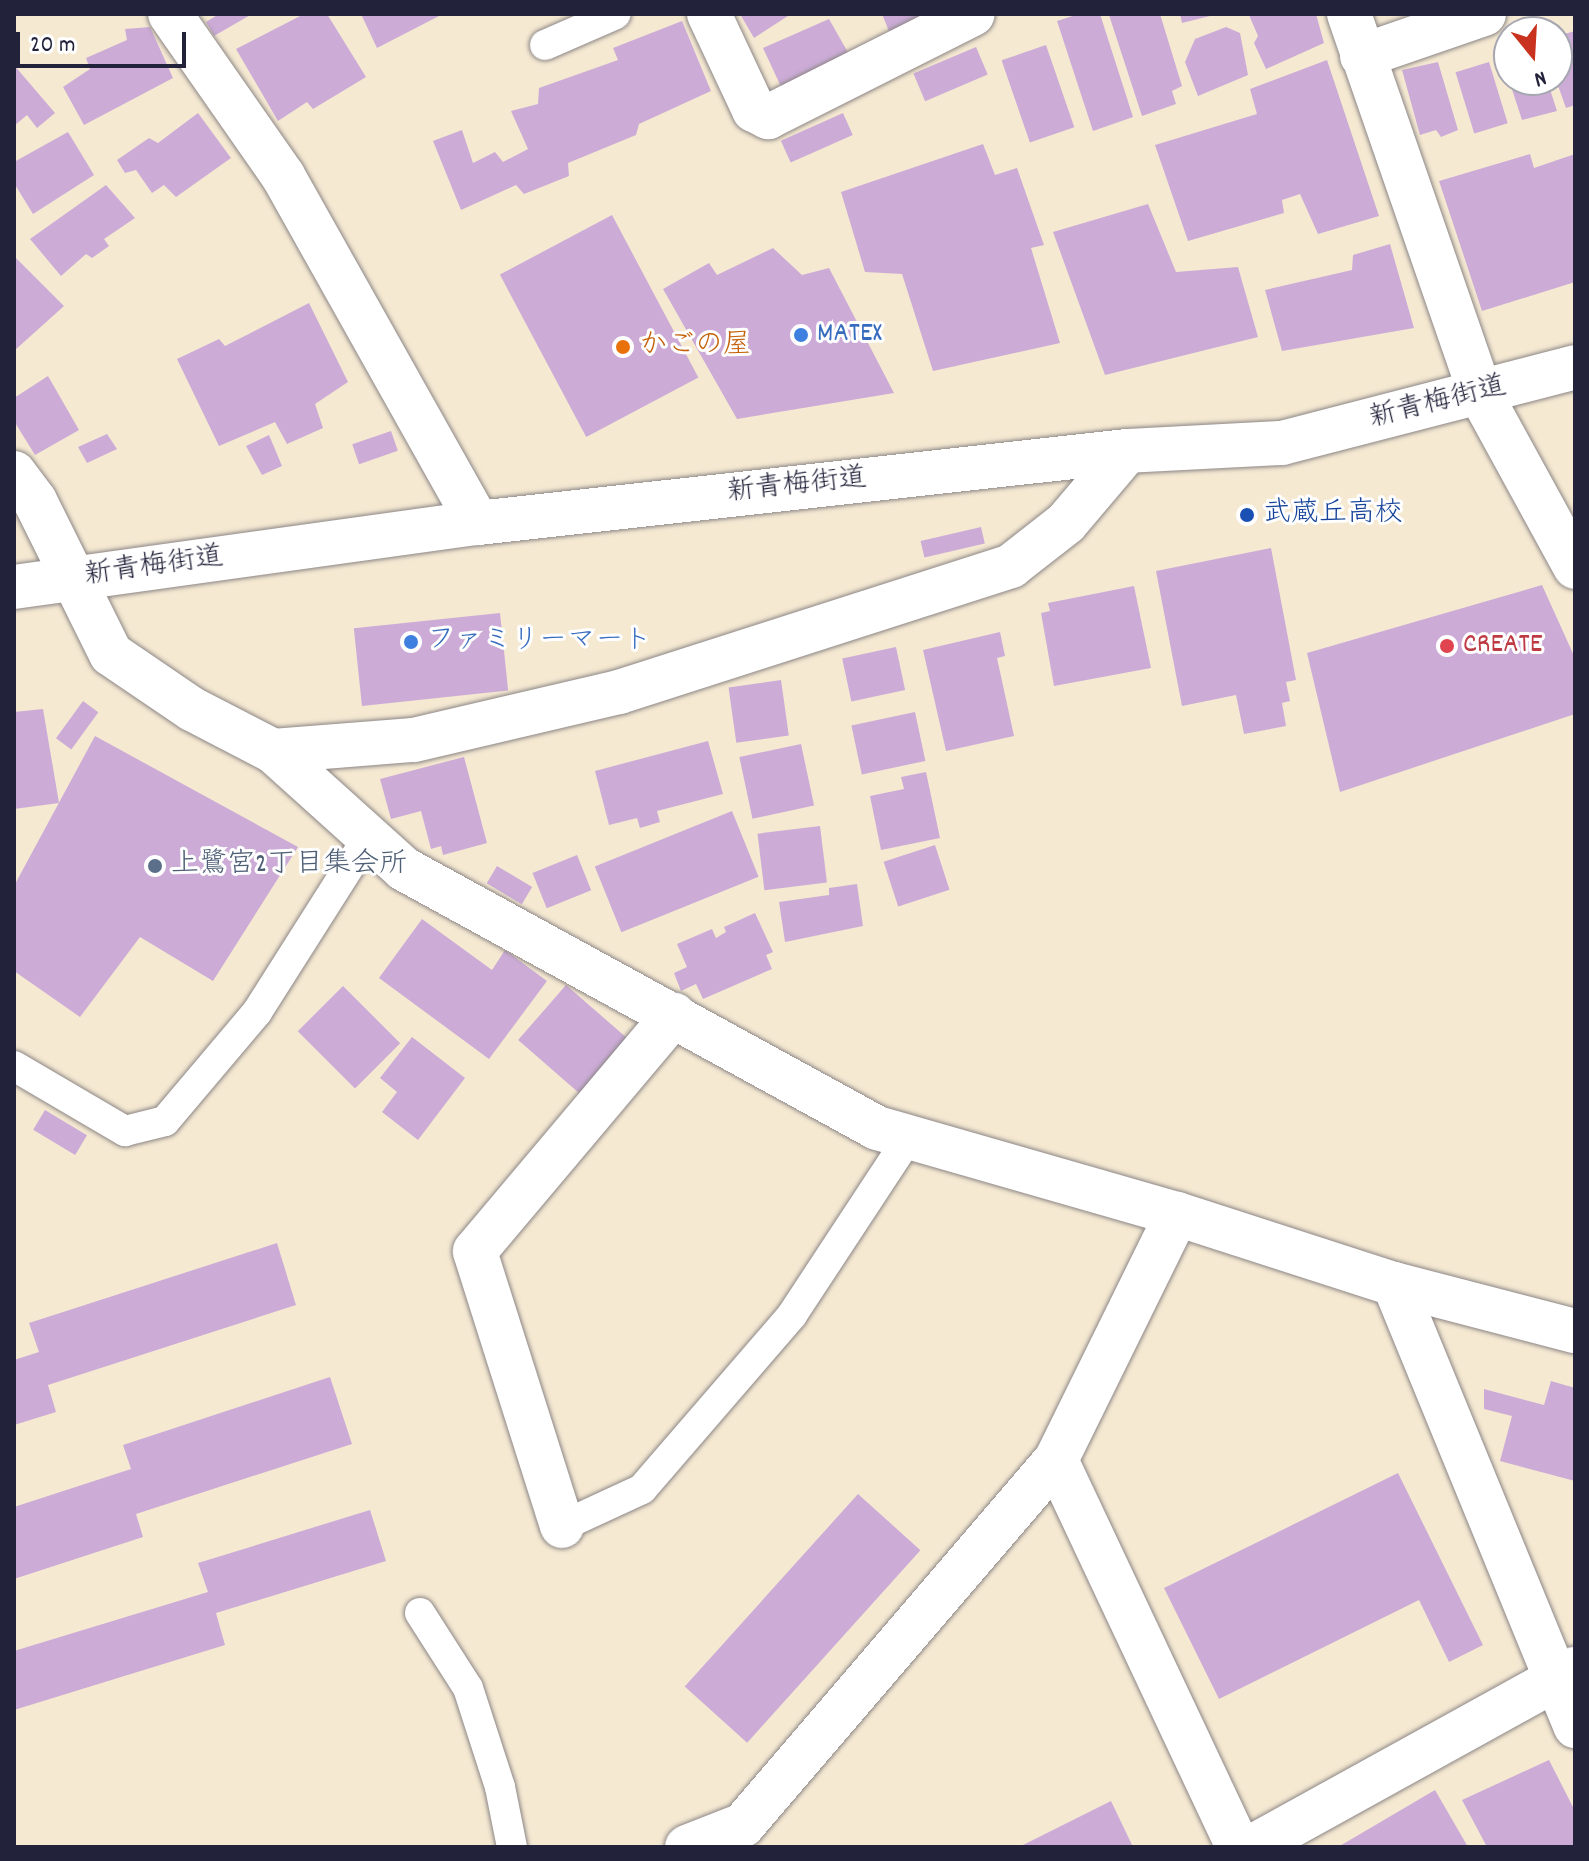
<!DOCTYPE html>
<meta charset="utf-8">
<style>
body{margin:0}
#map{position:relative;width:1589px;height:1861px;overflow:hidden;background:#f5e9d2;font-family:Dekko,"Klee One",sans-serif}
div>[style]{position:absolute}
.building>*{inset:0;background:#ccacd7;transform-origin:0 0}
.roads{filter:drop-shadow(0 0 2px #8c8686) drop-shadow(0 0 2px #8c8686)}
.service>*{height:30px;margin:-15px;padding:0 15px;transform-origin:15px;border-radius:15px;background:#fff}
.minor>*{height:44px;margin:-22px;padding:0 22px;transform-origin:22px;border-radius:22px;background:#fff}
.secondary>*{height:44px;margin:-22px;padding:0 22px;transform-origin:22px;border-radius:22px;background:#fff}
.dots>*{width:22px;height:22px;translate:-50% -50%;box-sizing:border-box;border:4px solid #fff;border-radius:50%}
span{translate:-50% -50%;white-space:nowrap;text-align:center;line-height:1.15;-webkit-text-stroke:6px #fff;paint-order:stroke}
.shop-label{font-size:28px;color:#366cbe}
.left{translate:0 -50%;text-align:left}
.food-label{font-size:28px;color:#c56008}
.street-label{font-size:28px;color:#22223b}
.transit-label{font-size:28px;color:#164399}
.health-label{font-size:28px;color:#be3a42}
.service-label{font-size:28px;color:#4e5e75}
.frame{position:absolute;inset:0;border:16px solid #22223b;pointer-events:none}
.north{position:absolute;left:1493px;top:16px;width:80px;height:80px;box-sizing:border-box;background:#fff;border:2px solid #a7a7b1;border-radius:50%;rotate:162deg;font-size:22px;font-weight:700;line-height:32px;text-align:center;color:#22223b}
.north::after{content:'';display:block;margin:auto;width:28px;height:36px;background:#c8321e;clip-path:polygon(50% 0,100% 100%,50% 72%,0 100%)}
.scale{position:absolute;left:16px;top:32px;width:170px;height:36px;box-sizing:border-box;border:4px solid #22223b;border-top:0;padding-left:10px;font-size:24px;line-height:28px;white-space:nowrap;color:#22223b;-webkit-text-stroke:6px #fff;paint-order:stroke}
</style>
<div id="map">
<div class="building">
<i style="clip-path:polygon(219px 14px,252px 14px,214px 36px,206px 22px)"></i>
<i style="clip-path:polygon(304px 14px,327px 14px,366px 77px,313px 109px,307px 102px,278px 121px,236px 49px)"></i>
<i style="clip-path:polygon(361px 14px,443px 14px,377px 48px)"></i>
<i style="clip-path:polygon(740px 14px,791px 14px,754px 38px)"></i>
<i style="clip-path:polygon(882px 14px,932px 14px,891px 36px)"></i>
<i style="clip-path:polygon(1079px 14px,1100px 14px,1133px 117px,1093px 131px,1057px 21px)"></i>
<i style="clip-path:polygon(1160px 14px,1182px 86px,1172px 91px,1176px 104px,1142px 116px,1109px 15px)"></i>
<i style="clip-path:polygon(1180px 14px,1214px 14px,1214px 15px,1182px 23px)"></i>
<i style="clip-path:polygon(1316px 14px,1324px 43px,1266px 69px,1254px 43px,1258px 36px,1249px 15px)"></i>
<i style="clip-path:polygon(829px 19px,850px 56px,783px 91px,763px 48px)"></i>
<i style="clip-path:polygon(682px 21px,711px 91px,639px 124px,636px 135px,568px 163px,569px 176px,524px 194px,516px 185px,461px 210px,433px 141px,462px 130px,473px 163px,495px 152px,503px 162px,528px 149px,511px 111px,538px 104px,539px 88px,618px 60px,613px 48px)"></i>
<i style="clip-path:polygon(150px 27px,173px 78px,84px 125px,63px 87px,90px 69px,86px 58px,127px 40px,125px 29px)"></i>
<i style="clip-path:polygon(1226px 27px,1240px 33px,1248px 75px,1198px 96px,1185px 62px,1195px 39px)"></i>
<i style="clip-path:polygon(1575px 31px,1575px 105px,1566px 108px,1556px 80px,1557px 36px)"></i>
<i style="left:1046px;top:45px;width:87px;height:47px;rotate:71deg"></i>
<i style="left:976px;top:47px;width:30px;height:68px;rotate:67deg"></i>
<i style="clip-path:polygon(1327px 60px,1379px 216px,1318px 234px,1300px 194px,1282px 200px,1284px 213px,1188px 241px,1155px 145px,1257px 114px,1250px 89px)"></i>
<i style="clip-path:polygon(1438px 62px,1458px 130px,1441px 137px,1436px 130px,1420px 135px,1402px 70px)"></i>
<i style="left:1489px;top:62px;width:64px;height:35px;rotate:73deg"></i>
<i style="clip-path:polygon(14px 65px,55px 113px,37px 128px,27px 115px,14px 126px)"></i>
<i style="clip-path:polygon(1509px 80px,1547px 80px,1557px 111px,1522px 120px)"></i>
<i style="clip-path:polygon(198px 113px,231px 158px,176px 197px,164px 185px,152px 193px,136px 170px,125px 173px,117px 160px,149px 138px,158px 143px)"></i>
<i style="left:843px;top:113px;width:24px;height:68px;rotate:66deg"></i>
<i style="clip-path:polygon(68px 132px,94px 175px,33px 214px,14px 183px,14px 162px)"></i>
<i style="clip-path:polygon(983px 144px,995px 175px,1017px 168px,1044px 245px,1031px 248px,1060px 343px,933px 371px,902px 274px,865px 272px,841px 192px)"></i>
<i style="clip-path:polygon(1530px 154px,1534px 168px,1575px 154px,1575px 282px,1482px 311px,1439px 181px)"></i>
<i style="clip-path:polygon(106px 185px,135px 218px,104px 239px,109px 246px,92px 258px,86px 254px,61px 276px,30px 239px)"></i>
<i style="clip-path:polygon(1148px 204px,1176px 272px,1238px 267px,1258px 337px,1105px 375px,1053px 232px)"></i>
<i style="left:612px;top:215px;width:184px;height:127px;rotate:62deg"></i>
<i style="clip-path:polygon(1390px 244px,1414px 328px,1282px 351px,1265px 290px,1352px 270px,1353px 255px)"></i>
<i style="clip-path:polygon(773px 248px,802px 275px,829px 268px,894px 393px,737px 419px,663px 289px,709px 263px,717px 275px)"></i>
<i style="clip-path:polygon(14px 256px,64px 306px,14px 351px,14px 362px)"></i>
<i style="clip-path:polygon(309px 303px,348px 382px,315px 404px,323px 428px,287px 444px,275px 422px,219px 446px,177px 359px,219px 339px,225px 346px)"></i>
<i style="clip-path:polygon(48px 376px,79px 430px,35px 455px,14px 421px,14px 398px)"></i>
<i style="left:391px;top:431px;width:21px;height:41px;rotate:71deg"></i>
<i style="clip-path:polygon(107px 434px,117px 449px,87px 463px,78px 447px)"></i>
<i style="clip-path:polygon(269px 435px,282px 466px,262px 475px,246px 446px)"></i>
<i style="left:981px;top:527px;width:17px;height:62px;rotate:77deg"></i>
<i style="clip-path:polygon(1271px 548px,1296px 680px,1286px 682px,1290px 701px,1282px 703px,1286px 726px,1244px 734px,1236px 695px,1182px 706px,1156px 571px)"></i>
<i style="clip-path:polygon(1542px 585px,1575px 658px,1575px 714px,1340px 792px,1307px 653px)"></i>
<i style="clip-path:polygon(1134px 586px,1151px 668px,1054px 686px,1041px 613px,1050px 611px,1048px 603px)"></i>
<i style="left:500px;top:613px;width:78px;height:147px;rotate:84deg"></i>
<i style="clip-path:polygon(1000px 632px,1005px 656px,997px 658px,1014px 736px,946px 751px,923px 650px)"></i>
<i style="left:896px;top:647px;width:44px;height:55px;rotate:78deg"></i>
<i style="left:781px;top:680px;width:56px;height:53px;rotate:82deg"></i>
<i style="left:83px;top:701px;width:19px;height:46px;rotate:36deg"></i>
<i style="clip-path:polygon(43px 709px,59px 803px,14px 809px,14px 712px)"></i>
<i style="left:915px;top:712px;width:50px;height:65px;rotate:78deg"></i>
<i style="clip-path:polygon(95px 736px,298px 847px,213px 981px,140px 937px,80px 1017px,14px 971px,14px 886px)"></i>
<i style="clip-path:polygon(708px 741px,723px 794px,657px 811px,660px 822px,640px 828px,637px 818px,609px 825px,595px 771px)"></i>
<i style="left:801px;top:744px;width:63px;height:63px;rotate:78deg"></i>
<i style="clip-path:polygon(464px 757px,487px 843px,443px 855px,441px 846px,431px 849px,421px 811px,391px 819px,380px 779px)"></i>
<i style="clip-path:polygon(926px 772px,940px 838px,881px 850px,870px 796px,904px 789px,901px 777px)"></i>
<i style="left:732px;top:811px;width:71px;height:148px;rotate:68deg"></i>
<i style="left:820px;top:826px;width:57px;height:63px;rotate:83deg"></i>
<i style="left:935px;top:845px;width:47px;height:54px;rotate:72deg"></i>
<i style="left:577px;top:855px;width:38px;height:48px;rotate:68deg"></i>
<i style="left:497px;top:866px;width:41px;height:20px;rotate:31deg"></i>
<i style="clip-path:polygon(857px 884px,863px 926px,785px 942px,779px 902px,829px 895px,829px 888px)"></i>
<i style="clip-path:polygon(755px 913px,773px 952px,766px 955px,772px 969px,703px 999px,696px 984px,681px 991px,674px 973px,687px 967px,677px 944px,712px 929px,716px 938px,726px 932px,724px 927px)"></i>
<i style="clip-path:polygon(422px 919px,492px 970px,505px 950px,547px 981px,489px 1059px,379px 978px)"></i>
<i style="left:566px;top:985px;width:83px;height:73px;rotate:41deg"></i>
<i style="left:343px;top:986px;width:81px;height:64px;rotate:45deg"></i>
<i style="clip-path:polygon(412px 1037px,465px 1078px,418px 1140px,382px 1112px,397px 1092px,380px 1078px)"></i>
<i style="left:45px;top:1110px;width:49px;height:23px;rotate:31deg"></i>
<i style="clip-path:polygon(277px 1243px,296px 1305px,48px 1385px,56px 1412px,14px 1425px,14px 1360px,39px 1352px,29px 1323px)"></i>
<i style="clip-path:polygon(330px 1377px,352px 1444px,136px 1514px,143px 1537px,14px 1579px,14px 1507px,131px 1469px,123px 1445px)"></i>
<i style="clip-path:polygon(1551px 1381px,1575px 1388px,1575px 1481px,1500px 1461px,1512px 1416px,1484px 1409px,1484px 1389px,1544px 1405px)"></i>
<i style="clip-path:polygon(1398px 1473px,1483px 1645px,1449px 1662px,1419px 1600px,1219px 1699px,1164px 1588px)"></i>
<i style="left:858px;top:1494px;width:84px;height:259px;rotate:42deg"></i>
<i style="clip-path:polygon(370px 1510px,386px 1561px,216px 1613px,225px 1645px,14px 1710px,14px 1651px,208px 1592px,198px 1563px)"></i>
<i style="clip-path:polygon(1549px 1760px,1575px 1811px,1575px 1847px,1487px 1847px,1462px 1800px)"></i>
<i style="clip-path:polygon(1435px 1790px,1468px 1847px,1338px 1847px)"></i>
<i style="clip-path:polygon(1111px 1801px,1133px 1847px,1019px 1847px)"></i>
</div>
<div class="roads">
<div class="service">
<i style="left:545px;top:45px;width:77px;rotate:-23.6deg"></i>
<i style="left:14px;top:1066px;width:129px;rotate:30.4deg"></i>
<i style="left:125px;top:1131px;width:41px;rotate:-14deg"></i>
<i style="left:165px;top:1121px;width:143px;rotate:-49.8deg"></i>
<i style="left:257px;top:1012px;width:205px;rotate:-57.6deg"></i>
<i style="left:562px;top:1526px;width:88px;rotate:-24.8deg"></i>
<i style="left:642px;top:1489px;width:230px;rotate:-49.2deg"></i>
<i style="left:792px;top:1315px;width:213px;rotate:-56.7deg"></i>
<i style="left:420px;top:1613px;width:89px;rotate:57.4deg"></i>
<i style="left:468px;top:1688px;width:104px;rotate:72.1deg"></i>
<i style="left:500px;top:1787px;width:61px;rotate:78.7deg"></i>
</div>
<div class="minor">
<i style="left:170px;top:14px;width:198px;rotate:55.1deg"></i>
<i style="left:283px;top:176px;width:398px;rotate:60.7deg"></i>
<i style="left:709px;top:14px;width:106px;rotate:64.9deg"></i>
<i style="left:754px;top:110px;width:16px;rotate:27deg"></i>
<i style="left:768px;top:117px;width:229px;rotate:-26.7deg"></i>
<i style="left:1349px;top:14px;width:403px;rotate:70.9deg"></i>
<i style="left:1481px;top:395px;width:196px;rotate:61.3deg"></i>
<i style="left:1362px;top:56px;width:129px;rotate:-19deg"></i>
<i style="left:14px;top:473px;width:35px;rotate:53deg"></i>
<i style="left:35px;top:501px;width:171px;rotate:63.6deg"></i>
<i style="left:111px;top:654px;width:98px;rotate:34.2deg"></i>
<i style="left:192px;top:709px;width:91px;rotate:27.4deg"></i>
<i style="left:273px;top:751px;width:176px;rotate:42deg"></i>
<i style="left:404px;top:869px;width:539px;rotate:28.7deg"></i>
<i style="left:877px;top:1128px;width:312px;rotate:16deg"></i>
<i style="left:1177px;top:1214px;width:228px;rotate:17.9deg"></i>
<i style="left:1394px;top:1284px;width:187px;rotate:14.6deg"></i>
<i style="left:273px;top:751px;width:141px;rotate:-4.5deg"></i>
<i style="left:414px;top:740px;width:211px;rotate:-13.2deg"></i>
<i style="left:619px;top:692px;width:412px;rotate:-17.8deg"></i>
<i style="left:1011px;top:566px;width:70px;rotate:-38deg"></i>
<i style="left:1066px;top:523px;width:94px;rotate:-49.7deg"></i>
<i style="left:1394px;top:1284px;width:478px;rotate:67.7deg"></i>
<i style="left:1056px;top:1460px;width:428px;rotate:64.8deg"></i>
<i style="left:562px;top:1526px;width:288px;rotate:-107.6deg"></i>
<i style="left:475px;top:1251px;width:309px;rotate:-49.9deg"></i>
<i style="left:687px;top:1847px;width:60px;rotate:-21.4deg"></i>
<i style="left:743px;top:1825px;width:481px;rotate:-49.4deg"></i>
<i style="left:1056px;top:1460px;width:274px;rotate:-63.8deg"></i>
<i style="left:1252px;top:1847px;width:369px;rotate:-28.9deg"></i>
</div>
<div class="secondary">
<i style="left:14px;top:587px;width:468px;rotate:-7.9deg"></i>
<i style="left:478px;top:523px;width:653px;rotate:-6.33deg"></i>
<i style="left:1127px;top:451px;width:155px;rotate:-3deg"></i>
<i style="left:1282px;top:443px;width:303px;rotate:-14.5deg"></i>
</div>
</div>
<div class="dots">
<i style="left:801px;top:335px;background:#3f7fe0"></i>
<i style="left:623px;top:347px;background:#e8710a"></i>
<i style="left:1247px;top:515px;background:#1a4fb4"></i>
<i style="left:411px;top:642px;background:#3f7fe0"></i>
<i style="left:1447px;top:646px;background:#e0444e"></i>
<i style="left:155px;top:866px;background:#5c6f8a"></i>
</div>
<div class="shop-label">
<span class="left" style="left:817px;top:335px">MATEX</span>
<span class="left" style="left:427px;top:642px">ファミリーマート</span>
</div>
<div class="food-label">
<span class="left" style="left:639px;top:347px">かごの屋</span>
</div>
<div class="street-label">
<span style="left:1438px;top:404px;rotate:-14deg">新青梅街道</span>
<span style="left:797px;top:487px;rotate:-6deg">新青梅街道</span>
<span style="left:154px;top:568px;rotate:-8deg">新青梅街道</span>
</div>
<div class="transit-label">
<span class="left" style="left:1263px;top:515px">武蔵丘高校</span>
</div>
<div class="health-label">
<span class="left" style="left:1463px;top:646px">CREATE</span>
</div>
<div class="service-label">
<span class="left" style="left:171px;top:866px">上鷺宮2丁目集会所</span>
</div>
<div class="frame"></div>
<div class="north">N</div>
<div class="scale">20 m</div>
</div>
